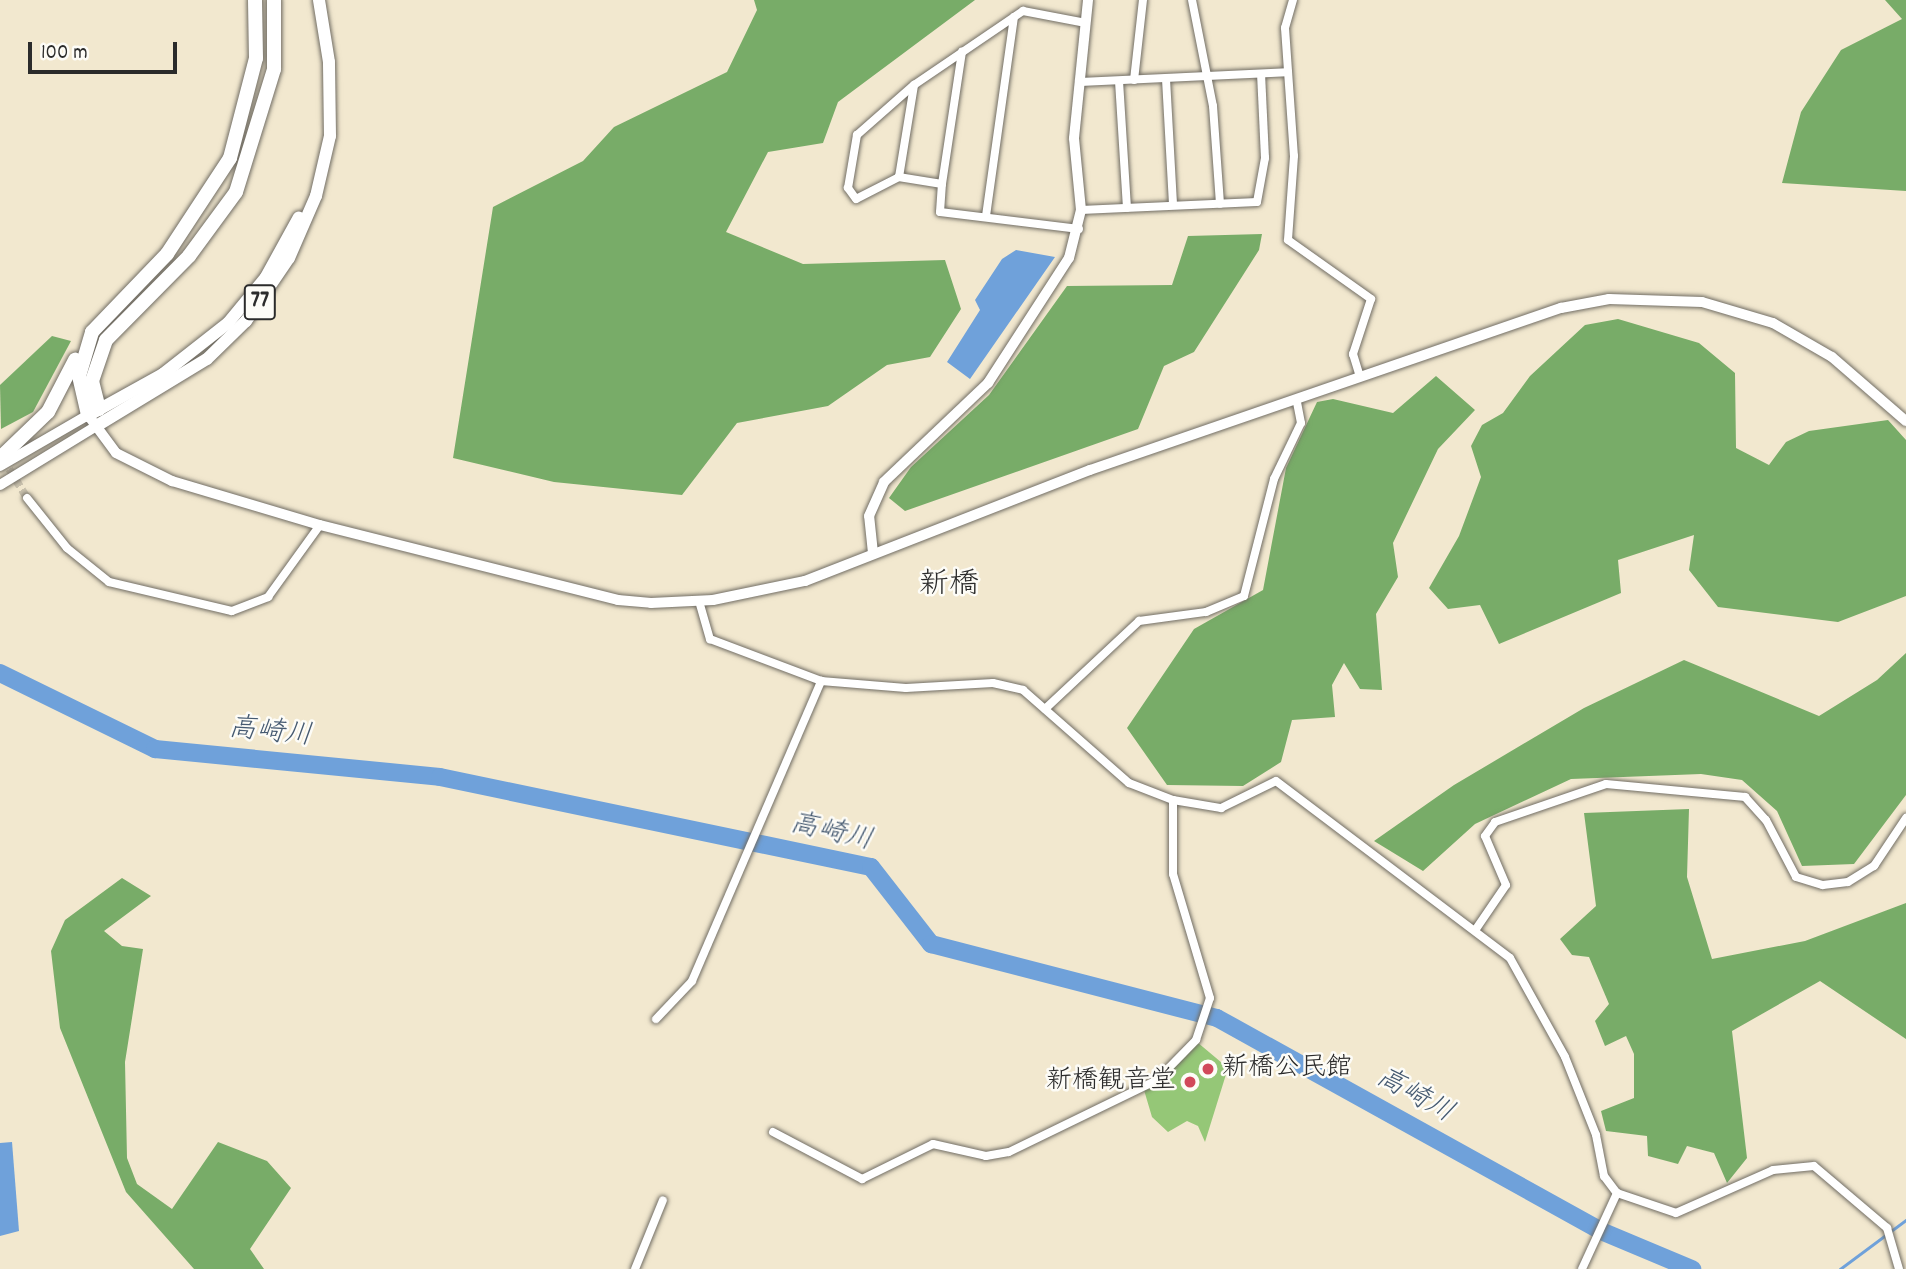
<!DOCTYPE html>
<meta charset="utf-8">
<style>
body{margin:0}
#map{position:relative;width:1906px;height:1269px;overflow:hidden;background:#f2e8cf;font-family:Dekko,"Klee One",sans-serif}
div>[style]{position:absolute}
.green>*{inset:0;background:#95c777}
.forest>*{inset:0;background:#78ac68}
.water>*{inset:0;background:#6fa1da}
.stream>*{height:2.5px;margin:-1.25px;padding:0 1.25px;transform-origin:1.25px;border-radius:1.25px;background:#6fa1da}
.river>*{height:18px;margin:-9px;padding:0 9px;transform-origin:9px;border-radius:9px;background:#6fa1da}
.minor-tunnel>*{height:8px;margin-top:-4px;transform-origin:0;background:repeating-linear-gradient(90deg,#cac2ae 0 8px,transparent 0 12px)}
.roads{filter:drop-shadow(0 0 2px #716d64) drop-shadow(0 0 2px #716d64)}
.minor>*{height:8px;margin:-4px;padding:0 4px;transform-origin:4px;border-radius:4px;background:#fff}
.tertiary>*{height:10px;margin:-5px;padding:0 5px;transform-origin:5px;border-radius:5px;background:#fff}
.primary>*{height:12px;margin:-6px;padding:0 6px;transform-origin:6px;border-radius:6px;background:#fff}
.motorway>*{height:14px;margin:-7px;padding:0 7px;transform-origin:7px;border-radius:7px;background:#fff}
.dots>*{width:19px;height:19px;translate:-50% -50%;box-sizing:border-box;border:4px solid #fdfcf7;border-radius:50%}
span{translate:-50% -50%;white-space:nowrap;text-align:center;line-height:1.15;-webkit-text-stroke:5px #fdfcf7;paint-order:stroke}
.shield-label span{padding:2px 5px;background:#fdfcf7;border:2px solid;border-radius:5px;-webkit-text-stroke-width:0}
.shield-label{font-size:24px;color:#2b2b2b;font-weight:700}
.poi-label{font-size:26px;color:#2b2b2b}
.left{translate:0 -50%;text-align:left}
.right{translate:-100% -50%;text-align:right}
.water-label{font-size:28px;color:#465a71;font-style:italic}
.quarter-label{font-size:30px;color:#2b2b2b}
.scale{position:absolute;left:28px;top:42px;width:149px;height:32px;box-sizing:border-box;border:4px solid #2b2b2b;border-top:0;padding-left:9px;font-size:21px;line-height:24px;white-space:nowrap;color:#2b2b2b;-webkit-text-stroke:5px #fdfcf7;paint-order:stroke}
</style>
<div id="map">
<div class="green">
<i style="clip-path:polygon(1197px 1042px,1228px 1068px,1205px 1142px,1198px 1126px,1187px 1121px,1168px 1132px,1152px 1117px,1144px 1090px)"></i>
</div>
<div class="forest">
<i style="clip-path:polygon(754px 0,975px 0,838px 102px,823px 143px,768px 152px,726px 232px,803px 264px,945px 260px,961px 309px,930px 357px,887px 365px,828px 406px,737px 423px,682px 495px,554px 482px,453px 458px,493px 207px,583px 161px,614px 127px,727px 72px,757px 10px)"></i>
<i style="clip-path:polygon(1885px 0,1906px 0,1906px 191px,1782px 183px,1801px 112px,1841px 50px,1902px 19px)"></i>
<i style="clip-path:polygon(1262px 234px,1259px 250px,1194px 352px,1164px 366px,1138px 429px,905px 511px,889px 498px,911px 467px,989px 395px,1067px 286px,1172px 285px,1188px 236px)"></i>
<i style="clip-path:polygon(1618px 319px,1699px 343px,1735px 373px,1736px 448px,1769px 465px,1786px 442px,1809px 431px,1888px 420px,1906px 440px,1906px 596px,1838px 622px,1718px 607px,1689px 570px,1694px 535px,1618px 560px,1621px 593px,1499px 644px,1480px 605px,1448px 609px,1429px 588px,1459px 536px,1481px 477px,1471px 446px,1482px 425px,1503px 413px,1530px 376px,1585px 325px)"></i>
<i style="clip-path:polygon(52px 336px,71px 341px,33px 412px,1px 429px,0 385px)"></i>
<i style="clip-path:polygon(1436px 376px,1475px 410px,1438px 449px,1393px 543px,1398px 577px,1376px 614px,1382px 690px,1360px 689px,1344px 663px,1332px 685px,1335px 717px,1292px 720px,1281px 762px,1243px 786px,1167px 785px,1127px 728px,1194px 629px,1263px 590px,1286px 468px,1317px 402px,1333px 399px,1393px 413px)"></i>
<i style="clip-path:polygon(1906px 653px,1906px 795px,1854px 864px,1802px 866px,1777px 811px,1742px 780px,1701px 774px,1571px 779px,1475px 824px,1423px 871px,1374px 841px,1454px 785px,1584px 708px,1684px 660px,1819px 716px,1877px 680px)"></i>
<i style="clip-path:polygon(1689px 809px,1687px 877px,1712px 959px,1805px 941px,1906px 903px,1906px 1039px,1820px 981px,1732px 1031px,1747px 1158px,1727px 1183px,1714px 1153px,1687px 1146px,1678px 1164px,1648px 1156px,1647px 1136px,1606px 1131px,1601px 1111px,1634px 1098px,1634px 1054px,1626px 1036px,1605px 1046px,1595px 1021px,1609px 1004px,1589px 957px,1572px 955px,1560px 939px,1596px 906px,1584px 813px)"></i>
<i style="clip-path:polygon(122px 878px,151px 896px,104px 931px,122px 946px,143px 949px,125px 1062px,127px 1158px,137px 1184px,172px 1209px,218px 1142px,267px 1161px,291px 1188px,250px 1249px,264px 1269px,194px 1269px,126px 1192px,60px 1028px,51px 951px,65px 920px)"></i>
</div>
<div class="water">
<i style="clip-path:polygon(1016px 250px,1055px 257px,970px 379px,947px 362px,980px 310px,975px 300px,1002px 259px)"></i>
<i style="clip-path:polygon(12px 1142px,19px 1231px,0 1236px,0 1143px)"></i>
</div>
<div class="stream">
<i style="left:1840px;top:1269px;width:82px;rotate:-36.6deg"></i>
</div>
<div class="river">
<i style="left:0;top:673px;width:173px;rotate:26.1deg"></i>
<i style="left:155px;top:749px;width:286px;rotate:5.6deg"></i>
<i style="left:440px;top:777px;width:440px;rotate:11.8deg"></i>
<i style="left:871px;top:867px;width:98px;rotate:52.1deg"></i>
<i style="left:931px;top:944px;width:295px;rotate:14.5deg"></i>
<i style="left:1217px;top:1018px;width:439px;rotate:29deg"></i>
<i style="left:1601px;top:1231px;width:99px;rotate:22.7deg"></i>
</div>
<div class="minor-tunnel">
<i style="left:3px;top:459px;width:46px;rotate:58.4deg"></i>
</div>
<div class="roads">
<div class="minor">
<i style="left:1192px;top:0;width:108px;rotate:78.8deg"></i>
<i style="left:1213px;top:106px;width:98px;rotate:85.9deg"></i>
<i style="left:1293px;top:0;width:29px;rotate:106deg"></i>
<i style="left:1285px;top:28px;width:128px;rotate:86deg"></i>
<i style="left:1294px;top:156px;width:84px;rotate:94.1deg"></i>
<i style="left:1288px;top:240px;width:102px;rotate:35.4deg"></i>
<i style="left:1371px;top:299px;width:58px;rotate:108.1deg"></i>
<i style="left:1353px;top:354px;width:24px;rotate:73deg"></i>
<i style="left:1166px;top:79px;width:126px;rotate:86.8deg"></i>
<i style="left:1134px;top:80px;width:81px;rotate:-83.6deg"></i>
<i style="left:1119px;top:81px;width:127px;rotate:86.4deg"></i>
<i style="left:1079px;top:82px;width:209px;rotate:-2.7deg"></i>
<i style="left:899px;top:177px;width:93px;rotate:-80.7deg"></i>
<i style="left:942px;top:184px;width:134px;rotate:-81.4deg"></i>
<i style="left:1081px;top:210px;width:176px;rotate:-2.6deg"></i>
<i style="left:1257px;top:202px;width:45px;rotate:-79.7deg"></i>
<i style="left:1265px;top:158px;width:84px;rotate:-92.7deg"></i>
<i style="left:986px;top:216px;width:201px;rotate:-82deg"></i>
<i style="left:1079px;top:229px;width:140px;rotate:-173deg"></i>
<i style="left:940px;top:212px;width:28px;rotate:-86deg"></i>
<i style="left:942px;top:184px;width:44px;rotate:-170.8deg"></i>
<i style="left:899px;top:177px;width:48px;rotate:152.9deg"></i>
<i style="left:856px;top:199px;width:14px;rotate:-126deg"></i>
<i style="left:848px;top:188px;width:54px;rotate:-80.4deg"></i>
<i style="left:857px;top:135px;width:76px;rotate:-41.3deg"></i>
<i style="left:914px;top:85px;width:132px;rotate:-34.2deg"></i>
<i style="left:1023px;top:11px;width:64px;rotate:10.8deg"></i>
<i style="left:27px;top:498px;width:64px;rotate:51.3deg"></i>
<i style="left:67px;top:548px;width:54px;rotate:39deg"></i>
<i style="left:109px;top:582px;width:126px;rotate:13.3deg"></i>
<i style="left:232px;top:611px;width:39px;rotate:-21deg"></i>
<i style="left:268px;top:597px;width:89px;rotate:-54.2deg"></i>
<i style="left:699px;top:601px;width:40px;rotate:74deg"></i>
<i style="left:710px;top:639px;width:119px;rotate:20.7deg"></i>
<i style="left:821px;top:681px;width:85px;rotate:4.7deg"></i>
<i style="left:906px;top:688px;width:87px;rotate:-3.3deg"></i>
<i style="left:993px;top:683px;width:31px;rotate:13deg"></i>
<i style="left:1023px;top:690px;width:141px;rotate:41.3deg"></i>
<i style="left:1129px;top:783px;width:47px;rotate:21.1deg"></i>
<i style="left:1173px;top:800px;width:49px;rotate:9.5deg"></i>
<i style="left:1221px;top:808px;width:61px;rotate:-26.1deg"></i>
<i style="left:1276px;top:781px;width:293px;rotate:37.1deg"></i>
<i style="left:1510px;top:958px;width:113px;rotate:60.9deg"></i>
<i style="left:1565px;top:1057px;width:84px;rotate:68.3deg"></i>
<i style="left:1596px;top:1135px;width:42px;rotate:79deg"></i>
<i style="left:1604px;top:1176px;width:21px;rotate:53deg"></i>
<i style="left:1617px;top:1193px;width:62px;rotate:18.7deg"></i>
<i style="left:1676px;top:1213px;width:106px;rotate:-23.9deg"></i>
<i style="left:1773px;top:1170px;width:41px;rotate:-5.6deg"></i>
<i style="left:1814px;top:1166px;width:96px;rotate:40.3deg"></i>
<i style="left:1887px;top:1228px;width:43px;rotate:73.7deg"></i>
<i style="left:1045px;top:709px;width:129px;rotate:-43.1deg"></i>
<i style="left:1139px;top:621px;width:68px;rotate:-7.7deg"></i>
<i style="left:1206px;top:612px;width:41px;rotate:-22.8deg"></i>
<i style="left:1244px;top:596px;width:121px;rotate:-75.6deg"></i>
<i style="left:1274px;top:479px;width:62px;rotate:-64.3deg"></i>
<i style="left:1301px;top:423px;width:21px;rotate:-101deg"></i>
<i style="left:1476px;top:929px;width:53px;rotate:-55.7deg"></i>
<i style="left:1506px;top:885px;width:53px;rotate:-113.2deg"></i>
<i style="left:1485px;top:836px;width:17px;rotate:-54deg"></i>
<i style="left:1495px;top:822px;width:117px;rotate:-18.9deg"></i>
<i style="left:1606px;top:784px;width:140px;rotate:5.3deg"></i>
<i style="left:1745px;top:797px;width:31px;rotate:48deg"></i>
<i style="left:1766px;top:820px;width:64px;rotate:62.2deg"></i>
<i style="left:1796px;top:877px;width:28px;rotate:17deg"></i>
<i style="left:1823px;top:885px;width:25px;rotate:-7deg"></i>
<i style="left:1848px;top:882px;width:31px;rotate:-32deg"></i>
<i style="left:1874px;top:866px;width:58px;rotate:-56.3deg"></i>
<i style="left:656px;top:1019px;width:52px;rotate:-46.5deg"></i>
<i style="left:692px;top:981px;width:327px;rotate:-66.7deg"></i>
<i style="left:773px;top:1132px;width:101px;rotate:27.8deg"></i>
<i style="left:862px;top:1179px;width:79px;rotate:-26.2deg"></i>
<i style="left:933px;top:1144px;width:54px;rotate:12.8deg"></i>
<i style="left:986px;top:1156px;width:23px;rotate:-10deg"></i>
<i style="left:1009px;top:1152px;width:165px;rotate:-25.9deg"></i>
<i style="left:1157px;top:1080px;width:56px;rotate:-45.7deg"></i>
<i style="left:1196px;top:1040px;width:44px;rotate:-71.6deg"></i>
<i style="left:1210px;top:998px;width:129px;rotate:-106.6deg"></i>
<i style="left:1173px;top:874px;width:74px;rotate:-90deg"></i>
<i style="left:635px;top:1269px;width:74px;rotate:-67.9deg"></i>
<i style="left:1582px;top:1269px;width:84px;rotate:-65.3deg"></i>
</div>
<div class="tertiary">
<i style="left:0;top:466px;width:102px;rotate:-30.1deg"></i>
<i style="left:88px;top:415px;width:47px;rotate:53.6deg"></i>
<i style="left:116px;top:453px;width:63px;rotate:26.6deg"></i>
<i style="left:172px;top:481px;width:154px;rotate:16.6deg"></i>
<i style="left:320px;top:525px;width:307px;rotate:14.1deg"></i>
<i style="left:618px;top:600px;width:33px;rotate:5deg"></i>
<i style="left:651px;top:603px;width:62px;rotate:-2.8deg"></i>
<i style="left:713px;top:600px;width:94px;rotate:-11.7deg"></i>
<i style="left:805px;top:581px;width:306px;rotate:-21.3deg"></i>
<i style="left:1090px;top:470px;width:498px;rotate:-19deg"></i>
<i style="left:1561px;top:308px;width:49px;rotate:-10.6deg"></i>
<i style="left:1609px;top:299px;width:93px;rotate:1.8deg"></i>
<i style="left:1702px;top:302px;width:74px;rotate:16.5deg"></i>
<i style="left:1773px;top:323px;width:68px;rotate:30deg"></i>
<i style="left:1832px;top:357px;width:98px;rotate:40.9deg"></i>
<i style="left:0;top:485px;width:115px;rotate:-31.5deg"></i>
<i style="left:873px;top:553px;width:37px;rotate:-96deg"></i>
<i style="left:869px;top:516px;width:37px;rotate:-66deg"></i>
<i style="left:884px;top:482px;width:144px;rotate:-43.6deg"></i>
<i style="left:988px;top:383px;width:149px;rotate:-57.1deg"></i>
<i style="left:1069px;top:258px;width:49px;rotate:-76deg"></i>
<i style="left:1081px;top:210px;width:72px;rotate:-95.6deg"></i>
<i style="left:1074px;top:138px;width:139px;rotate:-84.2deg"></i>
</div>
<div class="primary">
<i style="left:91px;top:414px;width:82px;rotate:-29.1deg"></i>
<i style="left:163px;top:374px;width:83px;rotate:-38.1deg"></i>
<i style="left:228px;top:323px;width:60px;rotate:-50.4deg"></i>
<i style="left:266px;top:277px;width:68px;rotate:-61.2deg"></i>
<i style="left:98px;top:425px;width:127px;rotate:-31.2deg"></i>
<i style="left:207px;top:359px;width:54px;rotate:-44.3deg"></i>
<i style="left:246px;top:321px;width:76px;rotate:-55.7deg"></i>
<i style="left:289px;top:258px;width:68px;rotate:-66.5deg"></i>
<i style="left:316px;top:196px;width:62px;rotate:-76.9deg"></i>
<i style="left:330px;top:136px;width:74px;rotate:-90.8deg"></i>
<i style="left:329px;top:62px;width:63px;rotate:-99.2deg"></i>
</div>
<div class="motorway">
<i style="left:99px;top:409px;width:29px;rotate:-104deg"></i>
<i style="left:92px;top:381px;width:43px;rotate:-71.1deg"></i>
<i style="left:106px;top:340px;width:118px;rotate:-45.3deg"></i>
<i style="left:189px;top:256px;width:79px;rotate:-53.7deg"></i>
<i style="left:236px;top:192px;width:129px;rotate:-72.8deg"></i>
<i style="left:274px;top:69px;width:69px;rotate:-90deg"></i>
<i style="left:88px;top:415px;width:40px;rotate:-103deg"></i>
<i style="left:79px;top:376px;width:46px;rotate:-73.5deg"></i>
<i style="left:92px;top:332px;width:108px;rotate:-46.1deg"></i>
<i style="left:167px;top:254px;width:115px;rotate:-56.7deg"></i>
<i style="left:230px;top:158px;width:103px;rotate:-75.4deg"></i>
<i style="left:256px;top:58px;width:58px;rotate:-91deg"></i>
<i style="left:0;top:458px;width:66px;rotate:-43.8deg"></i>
<i style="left:48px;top:412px;width:59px;rotate:-62.6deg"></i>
</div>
</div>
<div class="dots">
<i style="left:1208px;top:1069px;background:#d1495b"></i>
<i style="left:1190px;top:1082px;background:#d1495b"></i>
</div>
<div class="shield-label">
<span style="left:260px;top:302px">77</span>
</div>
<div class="poi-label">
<span class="left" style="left:1222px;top:1069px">新橋公民館</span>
<span class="right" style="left:1176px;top:1082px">新橋観音堂</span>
</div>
<div class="water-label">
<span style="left:270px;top:734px;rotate:6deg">高崎川</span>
<span style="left:831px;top:834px;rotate:13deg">高崎川</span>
<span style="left:1414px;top:1097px;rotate:29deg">高崎川</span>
</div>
<div class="quarter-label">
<span style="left:949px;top:587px">新橋</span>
</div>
<div class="scale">100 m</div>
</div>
